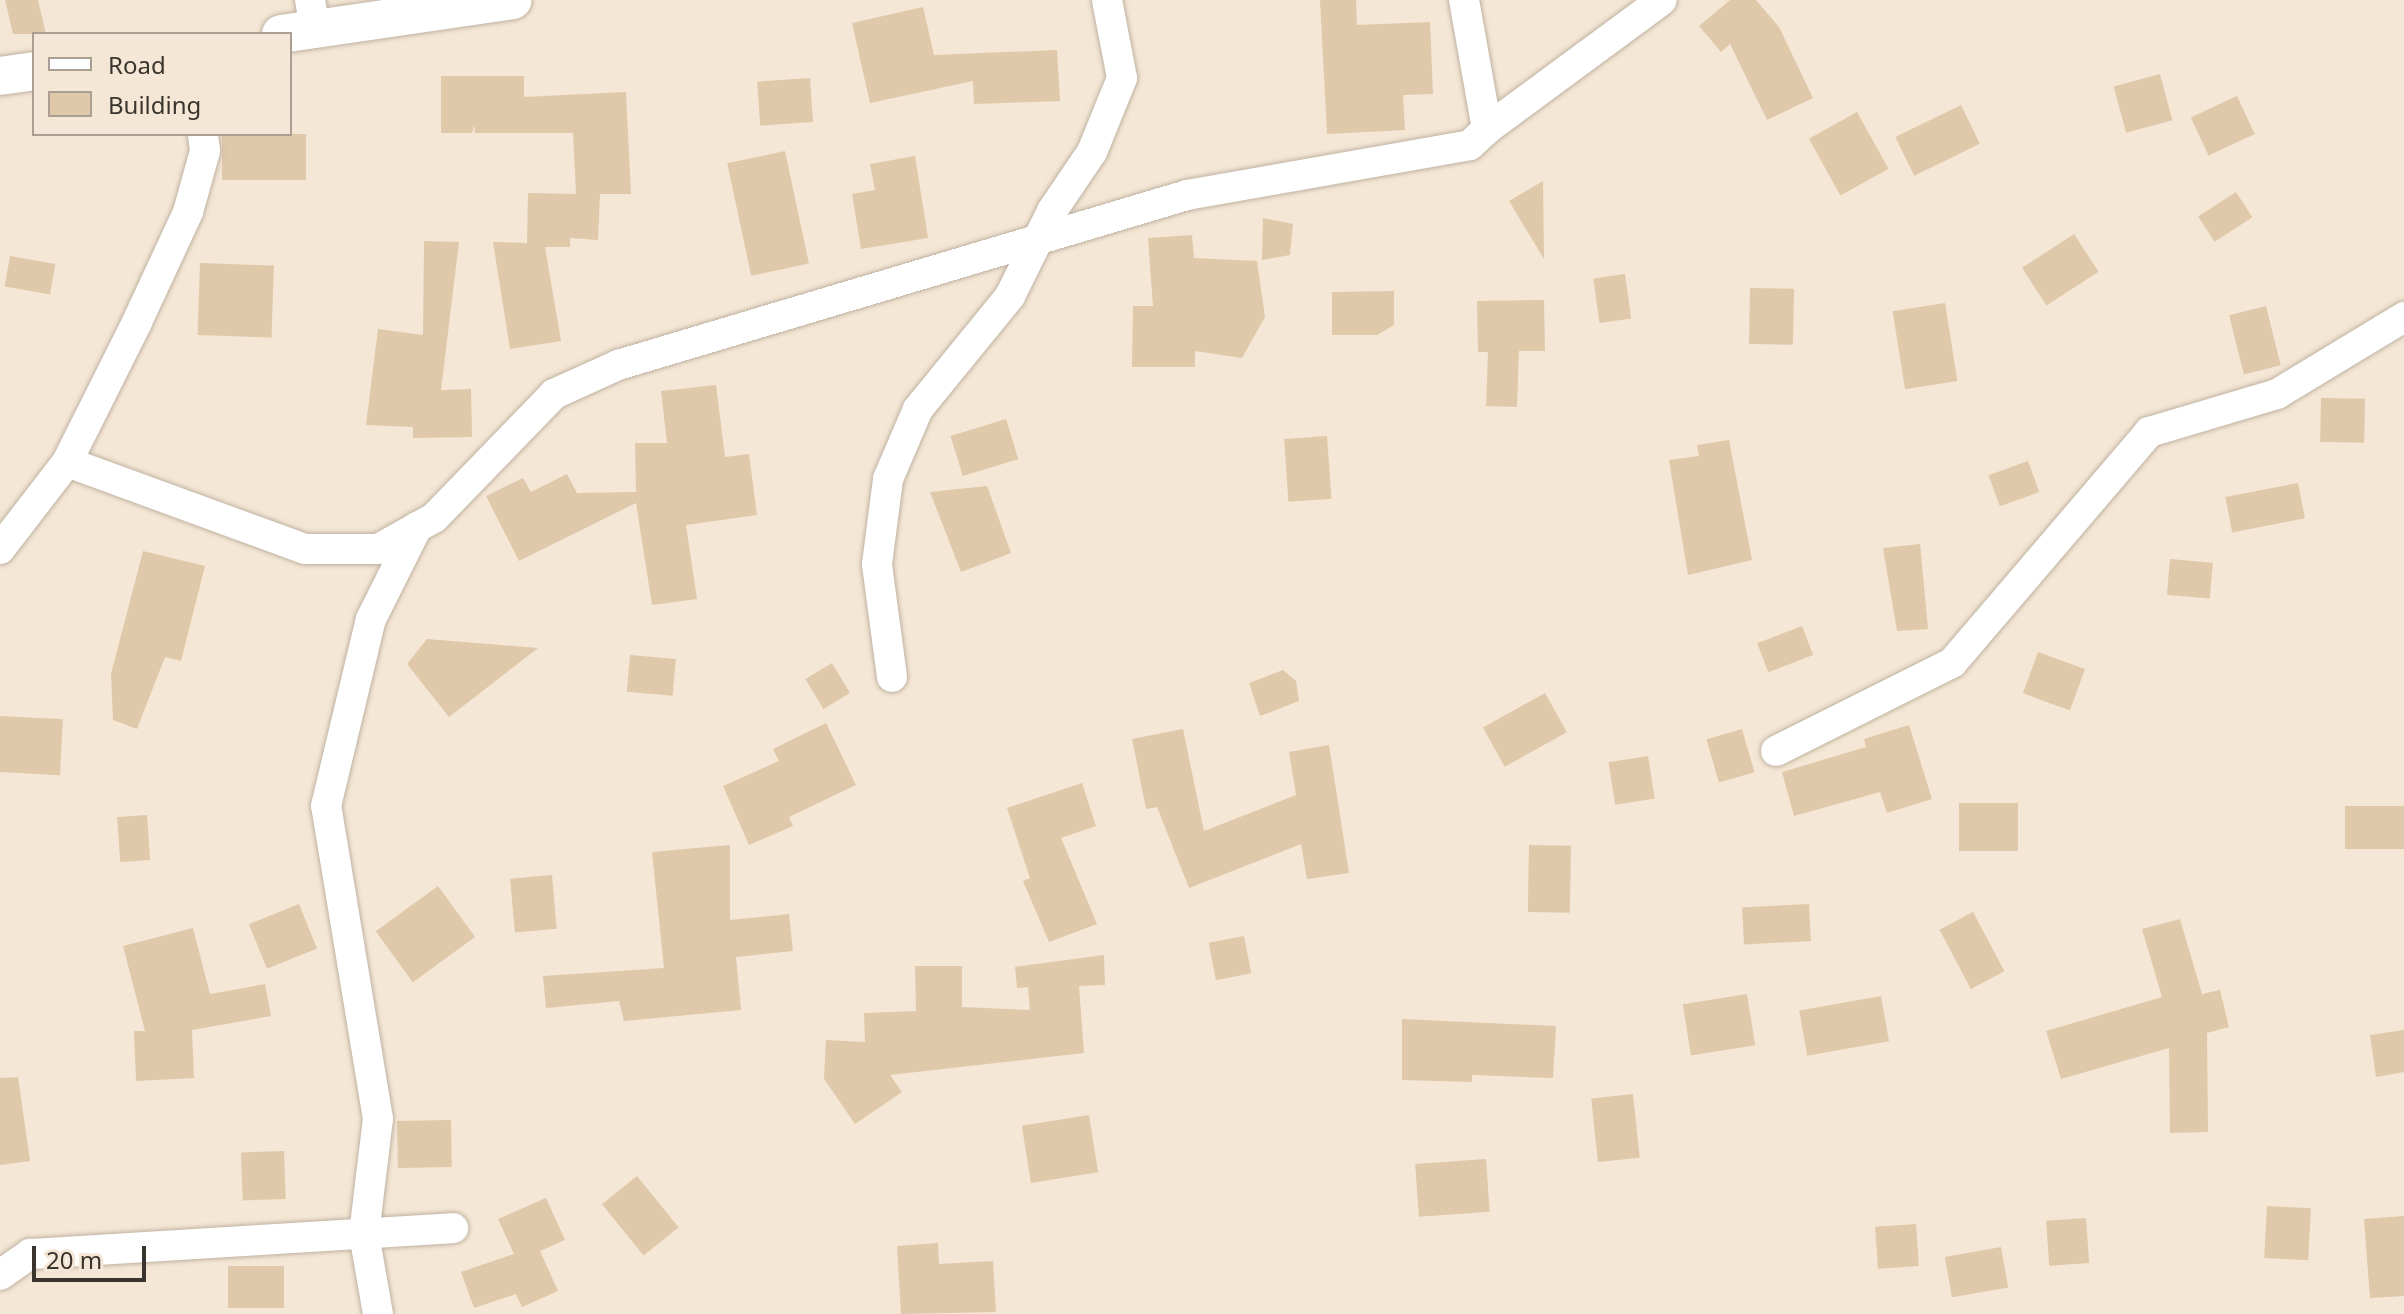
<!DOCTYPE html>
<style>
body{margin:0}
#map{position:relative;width:2404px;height:1314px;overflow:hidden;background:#f5e7d5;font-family:"Noto Sans",sans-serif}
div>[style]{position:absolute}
.building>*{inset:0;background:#e0c8aa;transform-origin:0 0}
.roads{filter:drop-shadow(0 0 2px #bfb2a2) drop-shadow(0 0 2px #bfb2a2)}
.minor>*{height:30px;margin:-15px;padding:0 15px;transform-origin:15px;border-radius:15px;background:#fff}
.tertiary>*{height:38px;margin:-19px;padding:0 19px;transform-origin:19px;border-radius:19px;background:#fff}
span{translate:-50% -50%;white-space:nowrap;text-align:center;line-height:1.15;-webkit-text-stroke:7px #f5e7d5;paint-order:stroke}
.legend{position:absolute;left:32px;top:32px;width:260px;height:104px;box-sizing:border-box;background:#f5e7d5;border:2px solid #aa9f92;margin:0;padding:10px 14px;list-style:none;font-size:24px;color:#39342d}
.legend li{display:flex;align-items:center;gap:16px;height:40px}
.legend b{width:40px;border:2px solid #aa9f92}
.scale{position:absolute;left:32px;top:1246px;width:114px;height:36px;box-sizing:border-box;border:4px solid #39342d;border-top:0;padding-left:10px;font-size:24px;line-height:28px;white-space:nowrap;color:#39342d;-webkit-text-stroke:6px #f5e7d5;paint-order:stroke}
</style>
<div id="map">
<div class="building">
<i style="clip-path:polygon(5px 0,38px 0,46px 34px,13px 34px)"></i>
<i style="clip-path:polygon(1320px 0,1356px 0,1357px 25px,1430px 22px,1433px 94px,1403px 95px,1405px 130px,1327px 134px)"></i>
<i style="clip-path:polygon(1730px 0,1756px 0,1779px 27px,1813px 98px,1767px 120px,1730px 44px,1721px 52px,1699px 26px)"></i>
<i style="clip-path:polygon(923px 7px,934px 55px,1057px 50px,1060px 101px,974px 104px,973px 81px,870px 103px,852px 23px)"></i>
<i style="left:2160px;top:74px;width:48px;height:48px;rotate:75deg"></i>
<i style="clip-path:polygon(441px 76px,524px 76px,524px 97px,626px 92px,631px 194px,578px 194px,600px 194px,598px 240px,570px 238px,570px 247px,545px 247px,561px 341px,510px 349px,493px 242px,527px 243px,528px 193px,576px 194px,573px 133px,475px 133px,474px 125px,472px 133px,441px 133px)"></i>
<i style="left:810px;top:78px;width:44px;height:53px;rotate:86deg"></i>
<i style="left:2237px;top:96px;width:42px;height:51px;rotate:65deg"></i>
<i style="left:1961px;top:105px;width:43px;height:73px;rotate:64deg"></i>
<i style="left:1857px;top:112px;width:65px;height:55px;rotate:61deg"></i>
<i style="left:222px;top:134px;width:84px;height:46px"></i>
<i style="left:785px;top:151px;width:115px;height:59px;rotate:78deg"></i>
<i style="clip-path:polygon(915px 156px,928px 238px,861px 249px,852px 194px,875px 190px,870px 164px)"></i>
<i style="clip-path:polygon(1543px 181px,1544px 259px,1509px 201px)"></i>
<i style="left:2236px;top:192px;width:30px;height:45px;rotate:57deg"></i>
<i style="clip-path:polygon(1263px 218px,1293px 224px,1290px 255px,1262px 260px)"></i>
<i style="left:2074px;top:234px;width:45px;height:62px;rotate:57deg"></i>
<i style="clip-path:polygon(1192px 235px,1194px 258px,1257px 261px,1265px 317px,1242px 358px,1195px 351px,1195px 367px,1132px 367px,1133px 306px,1153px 306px,1148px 238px)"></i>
<i style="clip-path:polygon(424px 241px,459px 242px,441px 390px,471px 389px,472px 437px,413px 438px,413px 427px,366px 425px,378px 329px,423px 335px)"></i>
<i style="left:10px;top:256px;width:46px;height:31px;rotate:10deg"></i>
<i style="left:200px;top:263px;width:74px;height:72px;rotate:2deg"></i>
<i style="left:1625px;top:274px;width:45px;height:32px;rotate:82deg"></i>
<i style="left:1750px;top:288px;width:44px;height:56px;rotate:1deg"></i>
<i style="clip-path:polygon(1394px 291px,1394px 325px,1377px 335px,1332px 335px,1332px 292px)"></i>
<i style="clip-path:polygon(1544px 300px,1545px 351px,1519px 351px,1517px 407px,1486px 406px,1488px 352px,1478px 352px,1477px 301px)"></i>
<i style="left:1945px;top:303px;width:79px;height:53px;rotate:81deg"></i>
<i style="left:2266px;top:306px;width:61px;height:38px;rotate:76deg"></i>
<i style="clip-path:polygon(716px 385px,725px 457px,749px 454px,757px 515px,686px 525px,697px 599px,652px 605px,636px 503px,519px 561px,486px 496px,523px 478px,531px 492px,567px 474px,577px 493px,636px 492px,635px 443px,667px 443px,661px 391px)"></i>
<i style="left:2321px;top:398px;width:44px;height:44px;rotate:1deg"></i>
<i style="left:1006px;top:419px;width:42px;height:58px;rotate:73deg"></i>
<i style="left:1327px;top:436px;width:63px;height:43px;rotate:86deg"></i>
<i style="clip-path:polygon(1729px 440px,1752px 560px,1688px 575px,1669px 460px,1699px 456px,1697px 445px)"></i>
<i style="left:2028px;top:461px;width:33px;height:42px;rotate:70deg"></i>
<i style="left:2298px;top:483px;width:36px;height:74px;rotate:79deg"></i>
<i style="clip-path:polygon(987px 486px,1011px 553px,961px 572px,930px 492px)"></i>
<i style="clip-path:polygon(1920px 544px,1928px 629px,1897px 631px,1883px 548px)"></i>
<i style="clip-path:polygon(143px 551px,205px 566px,181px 661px,165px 657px,137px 729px,113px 720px,111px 674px)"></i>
<i style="left:2170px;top:559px;width:43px;height:36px;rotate:5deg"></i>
<i style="left:1802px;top:626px;width:31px;height:48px;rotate:69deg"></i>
<i style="clip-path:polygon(427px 639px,538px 648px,449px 717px,407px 664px)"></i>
<i style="left:2038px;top:652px;width:50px;height:44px;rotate:20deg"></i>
<i style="left:630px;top:655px;width:46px;height:37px;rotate:5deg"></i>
<i style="left:832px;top:663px;width:35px;height:31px;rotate:59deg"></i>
<i style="clip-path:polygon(1283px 670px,1296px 681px,1299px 701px,1260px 716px,1249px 683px)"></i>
<i style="left:1545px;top:693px;width:45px;height:71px;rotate:61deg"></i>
<i style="left:0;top:716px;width:63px;height:56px;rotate:3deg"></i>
<i style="clip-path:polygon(826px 723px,856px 785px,789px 817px,793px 826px,749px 845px,723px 786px,779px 761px,773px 749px)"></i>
<i style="clip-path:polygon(1909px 725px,1932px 799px,1887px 813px,1880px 792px,1794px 816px,1782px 772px,1866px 747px,1864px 739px)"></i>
<i style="clip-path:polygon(1183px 729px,1204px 831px,1296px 795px,1289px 752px,1329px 745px,1349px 873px,1307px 879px,1301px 844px,1189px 888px,1157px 807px,1146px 809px,1132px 739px)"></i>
<i style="left:1742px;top:729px;width:45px;height:37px;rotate:74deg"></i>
<i style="left:1648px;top:756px;width:43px;height:40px;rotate:81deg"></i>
<i style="clip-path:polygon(1082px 783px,1096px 826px,1061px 838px,1097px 924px,1049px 942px,1023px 881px,1030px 878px,1007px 808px)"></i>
<i style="left:1959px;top:803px;width:59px;height:48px"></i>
<i style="left:2404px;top:806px;width:43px;height:59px;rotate:90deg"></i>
<i style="left:147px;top:815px;width:45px;height:30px;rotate:86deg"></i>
<i style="clip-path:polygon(730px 845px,730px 920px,789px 914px,793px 951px,736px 957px,741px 1010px,624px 1021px,619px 1001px,546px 1008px,543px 976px,664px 968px,652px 852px)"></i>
<i style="left:1529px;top:845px;width:42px;height:67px;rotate:1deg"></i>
<i style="left:552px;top:875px;width:54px;height:42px;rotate:85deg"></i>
<i style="left:438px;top:886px;width:63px;height:77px;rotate:54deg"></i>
<i style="left:299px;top:904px;width:48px;height:54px;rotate:68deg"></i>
<i style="left:1809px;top:904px;width:37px;height:67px;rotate:87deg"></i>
<i style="left:1973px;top:912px;width:67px;height:38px;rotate:62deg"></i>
<i style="clip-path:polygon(2180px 919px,2202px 994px,2220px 990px,2229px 1027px,2207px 1033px,2208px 1132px,2170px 1133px,2169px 1048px,2061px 1079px,2046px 1031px,2162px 997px,2142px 929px)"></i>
<i style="clip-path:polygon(193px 928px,210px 994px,265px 984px,271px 1016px,192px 1030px,194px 1078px,136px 1081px,134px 1031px,145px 1031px,123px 946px)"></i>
<i style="left:1244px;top:936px;width:38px;height:36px;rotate:79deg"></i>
<i style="clip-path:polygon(1104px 955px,1105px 985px,1079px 986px,1084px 1053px,890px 1075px,902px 1092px,855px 1124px,824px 1079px,826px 1040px,865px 1042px,864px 1013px,916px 1011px,915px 966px,962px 966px,962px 1007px,1030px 1010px,1028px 987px,1017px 988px,1015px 967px)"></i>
<i style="left:1747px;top:994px;width:52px;height:65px;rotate:81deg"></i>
<i style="left:1881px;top:996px;width:46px;height:83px;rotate:80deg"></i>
<i style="clip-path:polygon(1402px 1019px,1556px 1026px,1553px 1078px,1472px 1075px,1472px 1082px,1402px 1080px)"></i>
<i style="clip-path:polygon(2404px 1030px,2404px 1072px,2376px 1077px,2370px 1035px)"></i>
<i style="clip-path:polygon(18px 1077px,30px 1161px,0 1165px,0 1078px)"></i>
<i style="left:1633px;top:1094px;width:64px;height:42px;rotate:84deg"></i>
<i style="left:1089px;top:1115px;width:58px;height:68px;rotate:81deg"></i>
<i style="left:451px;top:1120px;width:47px;height:54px;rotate:89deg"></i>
<i style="left:284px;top:1151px;width:48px;height:43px;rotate:88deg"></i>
<i style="left:1486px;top:1159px;width:53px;height:71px;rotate:86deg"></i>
<i style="left:637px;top:1176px;width:66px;height:45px;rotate:51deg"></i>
<i style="clip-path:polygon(546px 1198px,565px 1240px,540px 1251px,558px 1291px,522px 1307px,516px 1294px,474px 1308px,461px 1272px,514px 1254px,498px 1219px)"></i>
<i style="left:2267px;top:1206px;width:44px;height:52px;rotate:3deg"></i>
<i style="clip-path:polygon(2404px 1216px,2404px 1296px,2370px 1298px,2364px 1219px)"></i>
<i style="left:2086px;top:1218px;width:45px;height:40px;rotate:86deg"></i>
<i style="left:1916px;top:1224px;width:42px;height:41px;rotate:86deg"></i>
<i style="clip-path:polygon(938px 1243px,939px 1264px,993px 1261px,996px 1312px,901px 1314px,897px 1246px)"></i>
<i style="left:2001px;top:1247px;width:41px;height:57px;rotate:80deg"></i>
<i style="left:228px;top:1266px;width:56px;height:42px"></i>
</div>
<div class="roads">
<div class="minor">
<i style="left:310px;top:0;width:29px;rotate:80deg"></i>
<i style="left:1487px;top:129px;width:217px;rotate:-36.4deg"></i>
<i style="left:67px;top:462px;width:253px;rotate:20.1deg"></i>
<i style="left:305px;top:549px;width:73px"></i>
<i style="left:378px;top:549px;width:64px;rotate:-29deg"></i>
<i style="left:434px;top:518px;width:173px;rotate:-45.9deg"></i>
<i style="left:554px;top:394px;width:70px;rotate:-24.4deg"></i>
<i style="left:618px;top:365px;width:594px;rotate:-16.63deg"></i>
<i style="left:1187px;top:195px;width:287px;rotate:-10deg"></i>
<i style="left:1470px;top:145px;width:23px;rotate:-43deg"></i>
<i style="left:1487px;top:129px;width:131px;rotate:-100.1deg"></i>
<i style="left:0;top:549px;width:110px;rotate:-52.4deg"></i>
<i style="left:67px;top:462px;width:157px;rotate:-63.4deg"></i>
<i style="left:137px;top:322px;width:121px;rotate:-65.1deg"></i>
<i style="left:188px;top:212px;width:63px;rotate:-74.4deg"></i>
<i style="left:205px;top:151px;width:17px;rotate:-97deg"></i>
<i style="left:892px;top:677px;width:114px;rotate:-97.6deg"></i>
<i style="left:877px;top:564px;width:86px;rotate:-82.6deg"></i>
<i style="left:888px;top:479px;width:76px;rotate:-66.8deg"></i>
<i style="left:918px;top:409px;width:146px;rotate:-50.8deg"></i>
<i style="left:1010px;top:296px;width:95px;rotate:-63.7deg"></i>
<i style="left:1052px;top:211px;width:71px;rotate:-55.9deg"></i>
<i style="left:1092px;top:152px;width:80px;rotate:-67.9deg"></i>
<i style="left:1122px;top:78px;width:79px;rotate:-100.9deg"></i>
<i style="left:1776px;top:751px;width:197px;rotate:-26.6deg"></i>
<i style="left:1952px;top:663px;width:304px;rotate:-49.5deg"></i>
<i style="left:2149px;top:432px;width:134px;rotate:-16.5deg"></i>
<i style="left:2277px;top:394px;width:149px;rotate:-31.2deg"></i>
<i style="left:0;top:1275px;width:37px;rotate:-35deg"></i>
<i style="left:30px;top:1254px;width:424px;rotate:-3.5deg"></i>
<i style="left:378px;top:1314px;width:81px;rotate:-99.9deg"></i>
<i style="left:364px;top:1234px;width:116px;rotate:-83.1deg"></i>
<i style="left:378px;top:1119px;width:317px;rotate:-99.4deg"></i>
<i style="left:326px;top:806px;width:192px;rotate:-76.5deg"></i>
<i style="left:371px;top:619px;width:103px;rotate:-63.4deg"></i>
</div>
<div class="tertiary">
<i style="left:281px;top:34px;width:234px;rotate:-8.3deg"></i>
<i style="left:0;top:76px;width:34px;rotate:-8deg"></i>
</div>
</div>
<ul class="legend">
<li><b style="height:10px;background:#fff"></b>Road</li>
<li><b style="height:22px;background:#e0c8aa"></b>Building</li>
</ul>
<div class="scale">20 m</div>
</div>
